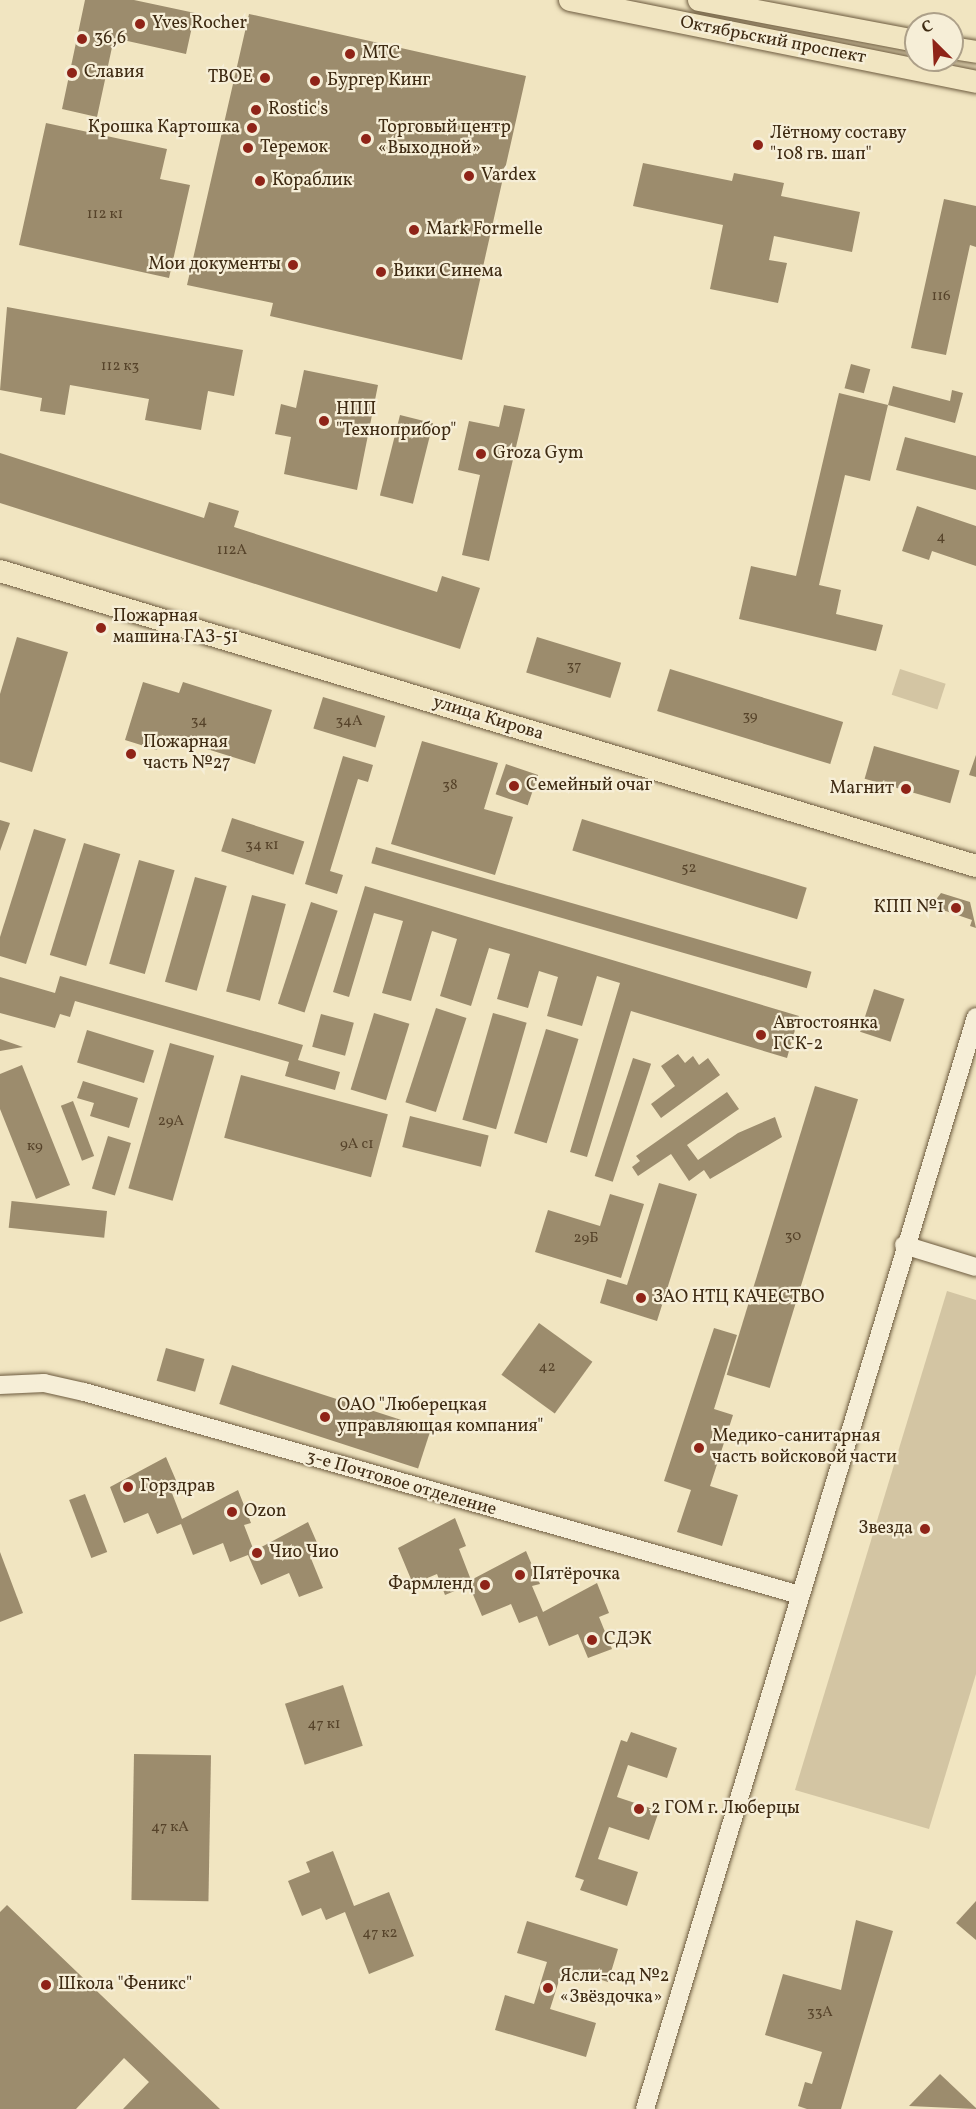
<!DOCTYPE html>
<meta charset="utf-8">
<style>
body{margin:0}
#map{position:relative;width:976px;height:2109px;overflow:hidden;background:#f1e5c1;font-family:Vollkorn,serif}
div>[style]{position:absolute}
.green>*{inset:0;background:#d3c5a3;transform-origin:0 0}
.building>*{inset:0;background:#9c8c6d;transform-origin:0 0}
.roads{filter:drop-shadow(0 0 2px #6c5a3e) drop-shadow(0 0 2px #6c5a3e)}
.minor>*{height:18px;margin:-9px;padding:0 9px;transform-origin:9px;border-radius:9px;background:#f6eed7}
.major>*{height:22px;margin:-11px;padding:0 11px;transform-origin:11px;border-radius:11px;background:#f1e5c1}
.dots>*{width:16px;height:16px;translate:-50% -50%;box-sizing:border-box;border:3px solid #f6eed7;border-radius:50%}
span{translate:-50% -50%;white-space:nowrap;text-align:center;line-height:1.15;-webkit-text-stroke:4.5px #f6eed7;paint-order:stroke}
.number-label{font-size:15px;color:#56432a}
.number-label span{-webkit-text-stroke-width:0}
.poi-label{font-size:18px;color:#3f2b13}
.left{translate:0 -50%;text-align:left}
.right{translate:-100% -50%;text-align:right}
.street-label{font-size:18px;color:#3f2b13}
.north{position:absolute;left:904px;top:12px;width:60px;height:60px;box-sizing:border-box;background:#f6eed7;border:2px solid #ada089;border-radius:50%;rotate:336deg;font-size:16px;font-weight:700;line-height:24px;text-align:center;color:#3f2b13}
.north::after{content:'';display:block;margin:auto;width:21px;height:27px;background:#8f2418;clip-path:polygon(50% 0,100% 100%,50% 72%,0 100%)}
</style>
<div id="map">
<div class="green">
<i style="left:900px;top:669px;width:48px;height:27px;rotate:18deg"></i>
<i style="clip-path:polygon(947px 1291px,976px 1300px,976px 1674px,929px 1829px,795px 1790px)"></i>
</div>
<div class="building">
<i style="clip-path:polygon(85px 0,134px 0,195px 13px,186px 54px,114px 38px,97px 117px,62px 109px)"></i>
<i style="clip-path:polygon(249px 14px,526px 76px,462px 360px,270px 316px,273px 303px,187px 285px)"></i>
<i style="clip-path:polygon(46px 123px,167px 149px,160px 179px,190px 185px,169px 278px,19px 245px)"></i>
<i style="clip-path:polygon(643px 163px,732px 181px,734px 173px,784px 183px,781px 196px,860px 212px,852px 252px,774px 236px,769px 260px,787px 263px,778px 303px,710px 289px,723px 225px,633px 206px)"></i>
<i style="clip-path:polygon(944px 199px,976px 206px,976px 247px,970px 245px,946px 355px,911px 348px)"></i>
<i style="clip-path:polygon(7px 307px,243px 350px,234px 396px,208px 391px,201px 430px,145px 420px,149px 399px,70px 385px,65px 415px,40px 411px,42px 398px,0 390px)"></i>
<i style="left:851px;top:364px;width:20px;height:25px;rotate:15deg"></i>
<i style="clip-path:polygon(304px 370px,378px 385px,357px 490px,284px 474px,291px 437px,275px 434px,281px 404px,296px 408px)"></i>
<i style="clip-path:polygon(893px 386px,950px 401px,952px 390px,963px 393px,955px 423px,888px 405px,870px 481px,845px 475px,819px 585px,841px 590px,836px 614px,883px 625px,876px 651px,739px 619px,751px 566px,796px 576px,839px 393px,888px 405px)"></i>
<i style="clip-path:polygon(504px 405px,525px 409px,489px 561px,462px 555px,480px 475px,458px 470px,469px 421px,499px 427px)"></i>
<i style="left:400px;top:415px;width:34px;height:83px;rotate:14deg"></i>
<i style="clip-path:polygon(905px 437px,976px 456px,976px 490px,896px 470px)"></i>
<i style="clip-path:polygon(0 453px,204px 518px,209px 502px,239px 511px,234px 527px,437px 592px,442px 576px,480px 588px,460px 649px,0 503px)"></i>
<i style="clip-path:polygon(917px 506px,976px 526px,976px 566px,932px 551px,929px 560px,902px 551px)"></i>
<i style="clip-path:polygon(17px 637px,68px 652px,32px 772px,0 762px,0 694px)"></i>
<i style="left:537px;top:637px;width:88px;height:37px;rotate:17deg"></i>
<i style="left:670px;top:669px;width:181px;height:44px;rotate:17deg"></i>
<i style="clip-path:polygon(143px 682px,179px 693px,183px 682px,272px 710px,255px 764px,162px 735px,157px 750px,125px 740px)"></i>
<i style="left:323px;top:697px;width:65px;height:33px;rotate:17deg"></i>
<i style="clip-path:polygon(422px 741px,498px 763px,484px 809px,513px 817px,495px 875px,391px 844px)"></i>
<i style="left:874px;top:746px;width:89px;height:34px;rotate:16deg"></i>
<i style="clip-path:polygon(976px 755px,976px 777px,969px 775px)"></i>
<i style="clip-path:polygon(343px 756px,373px 765px,368px 782px,358px 779px,330px 871px,343px 875px,337px 894px,305px 884px)"></i>
<i style="left:506px;top:764px;width:34px;height:32px;rotate:19deg"></i>
<i style="left:232px;top:818px;width:76px;height:35px;rotate:18deg"></i>
<i style="left:582px;top:819px;width:235px;height:33px;rotate:17deg"></i>
<i style="clip-path:polygon(0 820px,10px 823px,0 851px)"></i>
<i style="clip-path:polygon(34px 829px,66px 839px,26px 964px,0 956px,0 937px)"></i>
<i style="left:84px;top:843px;width:38px;height:117px;rotate:17deg"></i>
<i style="left:376px;top:847px;width:453px;height:17px;rotate:16deg"></i>
<i style="left:139px;top:860px;width:37px;height:108px;rotate:16deg"></i>
<i style="left:195px;top:877px;width:33px;height:109px;rotate:16deg"></i>
<i style="clip-path:polygon(365px 886px,799px 1016px,787px 1058px,631px 1011px,587px 1157px,570px 1152px,620px 983px,597px 976px,582px 1026px,547px 1016px,558px 977px,539px 971px,528px 1008px,497px 999px,510px 954px,489px 948px,471px 1006px,440px 996px,457px 939px,432px 931px,411px 1001px,382px 993px,403px 921px,374px 913px,349px 997px,333px 992px)"></i>
<i style="clip-path:polygon(941px 893px,970px 902px,976px 928px,970px 926px,972px 920px,931px 906px)"></i>
<i style="left:252px;top:895px;width:35px;height:100px;rotate:15deg"></i>
<i style="left:311px;top:902px;width:28px;height:107px;rotate:18deg"></i>
<i style="clip-path:polygon(60px 976px,303px 1045px,298px 1060px,340px 1072px,335px 1090px,285px 1076px,289px 1062px,75px 1001px,70px 1017px,60px 1014px,55px 1028px,0 1013px,0 977px,55px 993px)"></i>
<i style="left:874px;top:989px;width:32px;height:45px;rotate:18deg"></i>
<i style="left:436px;top:1008px;width:32px;height:99px;rotate:18deg"></i>
<i style="left:374px;top:1013px;width:37px;height:80px;rotate:17deg"></i>
<i style="left:493px;top:1013px;width:35px;height:111px;rotate:16deg"></i>
<i style="left:321px;top:1014px;width:34px;height:34px;rotate:15deg"></i>
<i style="left:546px;top:1029px;width:34px;height:109px;rotate:17deg"></i>
<i style="left:87px;top:1030px;width:70px;height:34px;rotate:17deg"></i>
<i style="clip-path:polygon(0 1039px,23px 1047px,0 1051px)"></i>
<i style="left:170px;top:1043px;width:46px;height:151px;rotate:16deg"></i>
<i style="clip-path:polygon(678px 1054px,685px 1063px,693px 1056px,699px 1065px,708px 1058px,720px 1075px,661px 1118px,651px 1104px,675px 1086px,661px 1066px)"></i>
<i style="left:633px;top:1058px;width:19px;height:124px;rotate:18deg"></i>
<i style="clip-path:polygon(22px 1065px,70px 1185px,36px 1199px,0 1109px,0 1074px)"></i>
<i style="left:241px;top:1075px;width:152px;height:65px;rotate:15deg"></i>
<i style="clip-path:polygon(83px 1081px,138px 1098px,129px 1128px,90px 1116px,94px 1103px,77px 1098px)"></i>
<i style="left:815px;top:1086px;width:45px;height:302px;rotate:17deg"></i>
<i style="clip-path:polygon(727px 1092px,739px 1109px,687px 1145px,698px 1160px,738px 1133px,775px 1117px,782px 1137px,710px 1179px,704px 1170px,689px 1181px,671px 1154px,638px 1176px,632px 1167px,640px 1161px,636px 1156px)"></i>
<i style="left:73px;top:1101px;width:59px;height:13px;rotate:69deg"></i>
<i style="left:410px;top:1116px;width:81px;height:32px;rotate:14deg"></i>
<i style="left:108px;top:1136px;width:24px;height:55px;rotate:17deg"></i>
<i style="clip-path:polygon(659px 1183px,697px 1194px,657px 1321px,600px 1303px,607px 1279px,627px 1285px)"></i>
<i style="clip-path:polygon(610px 1194px,644px 1204px,621px 1278px,535px 1252px,548px 1210px,600px 1226px)"></i>
<i style="left:107px;top:1211px;width:27px;height:96px;rotate:96deg"></i>
<i style="left:539px;top:1323px;width:66px;height:64px;rotate:36deg"></i>
<i style="clip-path:polygon(714px 1328px,737px 1335px,714px 1409px,733px 1415px,710px 1486px,738px 1495px,722px 1546px,677px 1532px,691px 1490px,664px 1481px)"></i>
<i style="left:166px;top:1348px;width:40px;height:34px;rotate:16deg"></i>
<i style="left:232px;top:1365px;width:209px;height:41px;rotate:18deg"></i>
<i style="clip-path:polygon(166px 1457px,178px 1485px,170px 1488px,182px 1519px,238px 1490px,251px 1523px,244px 1525px,254px 1551px,308px 1522px,321px 1552px,310px 1556px,323px 1588px,299px 1597px,289px 1573px,261px 1585px,248px 1555px,230px 1562px,223px 1543px,193px 1555px,181px 1524px,157px 1534px,148px 1513px,124px 1523px,110px 1487px)"></i>
<i style="left:85px;top:1494px;width:62px;height:17px;rotate:69deg"></i>
<i style="clip-path:polygon(455px 1518px,466px 1546px,459px 1549px,471px 1580px,526px 1551px,540px 1584px,532px 1586px,543px 1612px,597px 1583px,609px 1613px,599px 1617px,612px 1649px,588px 1658px,578px 1634px,549px 1646px,537px 1616px,519px 1623px,511px 1604px,482px 1616px,469px 1585px,445px 1595px,437px 1574px,413px 1584px,398px 1548px)"></i>
<i style="clip-path:polygon(0 1552px,23px 1613px,0 1622px)"></i>
<i style="left:343px;top:1685px;width:64px;height:61px;rotate:72deg"></i>
<i style="clip-path:polygon(631px 1732px,677px 1748px,667px 1778px,628px 1765px,617px 1797px,659px 1811px,649px 1840px,609px 1827px,598px 1859px,638px 1872px,627px 1906px,580px 1890px,584px 1880px,575px 1877px,621px 1740px,627px 1742px)"></i>
<i style="left:134px;top:1754px;width:77px;height:146px;rotate:1deg"></i>
<i style="clip-path:polygon(333px 1851px,354px 1906px,389px 1892px,414px 1956px,369px 1974px,345px 1912px,326px 1920px,321px 1908px,302px 1916px,288px 1881px,310px 1872px,306px 1862px)"></i>
<i style="clip-path:polygon(976px 1901px,976px 1940px,956px 1923px)"></i>
<i style="clip-path:polygon(7px 1905px,220px 2109px,123px 2109px,149px 2082px,124px 2058px,76px 2109px,0 2109px,0 1912px)"></i>
<i style="clip-path:polygon(856px 1920px,893px 1931px,841px 2109px,807px 2109px,798px 2106px,805px 2082px,812px 2084px,822px 2052px,765px 2035px,783px 1974px,841px 1990px)"></i>
<i style="clip-path:polygon(527px 1921px,618px 1949px,608px 1982px,563px 1968px,550px 2009px,596px 2023px,586px 2057px,495px 2030px,505px 1995px,534px 2004px,547px 1962px,517px 1953px)"></i>
<i style="clip-path:polygon(940px 2074px,976px 2108px,976px 2109px,909px 2106px)"></i>
</div>
<div class="roads">
<div class="minor">
<i style="left:904px;top:1245px;width:75px;rotate:17deg"></i>
<i style="left:0;top:1385px;width:44px;rotate:-2.6deg"></i>
<i style="left:44px;top:1383px;width:41px;rotate:12.7deg"></i>
<i style="left:84px;top:1392px;width:744px;rotate:15.83deg"></i>
<i style="left:645px;top:2109px;width:1141px;rotate:-73.14deg"></i>
</div>
<div class="major">
<i style="left:570px;top:0;width:414px;rotate:11.4deg"></i>
<i style="left:699px;top:0;width:221px;rotate:10.7deg"></i>
<i style="left:952px;top:48px;width:24px;rotate:9deg"></i>
<i style="left:0;top:571px;width:1020px;rotate:16.82deg"></i>
</div>
</div>
<div class="dots">
<i style="left:140px;top:24px;background:#8f2418"></i>
<i style="left:82px;top:39px;background:#8f2418"></i>
<i style="left:350px;top:54px;background:#8f2418"></i>
<i style="left:72px;top:73px;background:#8f2418"></i>
<i style="left:265px;top:78px;background:#8f2418"></i>
<i style="left:315px;top:81px;background:#8f2418"></i>
<i style="left:256px;top:110px;background:#8f2418"></i>
<i style="left:252px;top:128px;background:#8f2418"></i>
<i style="left:366px;top:139px;background:#8f2418"></i>
<i style="left:758px;top:145px;background:#8f2418"></i>
<i style="left:248px;top:148px;background:#8f2418"></i>
<i style="left:469px;top:176px;background:#8f2418"></i>
<i style="left:260px;top:181px;background:#8f2418"></i>
<i style="left:414px;top:230px;background:#8f2418"></i>
<i style="left:293px;top:265px;background:#8f2418"></i>
<i style="left:381px;top:272px;background:#8f2418"></i>
<i style="left:324px;top:421px;background:#8f2418"></i>
<i style="left:481px;top:454px;background:#8f2418"></i>
<i style="left:101px;top:628px;background:#8f2418"></i>
<i style="left:131px;top:754px;background:#8f2418"></i>
<i style="left:514px;top:786px;background:#8f2418"></i>
<i style="left:906px;top:789px;background:#8f2418"></i>
<i style="left:956px;top:908px;background:#8f2418"></i>
<i style="left:761px;top:1035px;background:#8f2418"></i>
<i style="left:641px;top:1298px;background:#8f2418"></i>
<i style="left:325px;top:1417px;background:#8f2418"></i>
<i style="left:699px;top:1448px;background:#8f2418"></i>
<i style="left:128px;top:1487px;background:#8f2418"></i>
<i style="left:232px;top:1512px;background:#8f2418"></i>
<i style="left:925px;top:1529px;background:#8f2418"></i>
<i style="left:257px;top:1553px;background:#8f2418"></i>
<i style="left:520px;top:1575px;background:#8f2418"></i>
<i style="left:485px;top:1585px;background:#8f2418"></i>
<i style="left:592px;top:1640px;background:#8f2418"></i>
<i style="left:639px;top:1809px;background:#8f2418"></i>
<i style="left:46px;top:1985px;background:#8f2418"></i>
<i style="left:548px;top:1988px;background:#8f2418"></i>
</div>
<div class="number-label">
<span style="left:105px;top:215px">112 к1</span>
<span style="left:941px;top:297px">116</span>
<span style="left:120px;top:367px">112 к3</span>
<span style="left:941px;top:538px">4</span>
<span style="left:232px;top:551px">112А</span>
<span style="left:574px;top:667px">37</span>
<span style="left:750px;top:717px">39</span>
<span style="left:199px;top:722px">34</span>
<span style="left:349px;top:722px">34А</span>
<span style="left:450px;top:786px">38</span>
<span style="left:262px;top:846px">34 к1</span>
<span style="left:689px;top:869px">52</span>
<span style="left:171px;top:1122px">29А</span>
<span style="left:357px;top:1145px">9А с1</span>
<span style="left:35px;top:1147px">к9</span>
<span style="left:793px;top:1237px">30</span>
<span style="left:586px;top:1239px">29Б</span>
<span style="left:547px;top:1368px">42</span>
<span style="left:324px;top:1725px">47 к1</span>
<span style="left:170px;top:1828px">47 кА</span>
<span style="left:380px;top:1934px">47 к2</span>
<span style="left:820px;top:2013px">33А</span>
</div>
<div class="poi-label">
<span class="left" style="left:152px;top:24px">Yves Rocher</span>
<span class="left" style="left:94px;top:39px">36,6</span>
<span class="left" style="left:362px;top:54px">МТС</span>
<span class="left" style="left:84px;top:73px">Славия</span>
<span class="right" style="left:253px;top:78px">ТВОЕ</span>
<span class="left" style="left:327px;top:81px">Бургер Кинг</span>
<span class="left" style="left:268px;top:110px">Rostic's</span>
<span class="right" style="left:240px;top:128px">Крошка Картошка</span>
<span class="left" style="left:378px;top:139px">Торговый центр<br>«Выходной»</span>
<span class="left" style="left:770px;top:145px">Лётному составу<br>"108 гв. шап"</span>
<span class="left" style="left:260px;top:148px">Теремок</span>
<span class="left" style="left:481px;top:176px">Vardex</span>
<span class="left" style="left:272px;top:181px">Кораблик</span>
<span class="left" style="left:426px;top:230px">Mark Formelle</span>
<span class="right" style="left:281px;top:265px">Мои документы</span>
<span class="left" style="left:393px;top:272px">Вики Синема</span>
<span class="left" style="left:336px;top:421px">НПП<br>"Техноприбор"</span>
<span class="left" style="left:493px;top:454px">Groza Gym</span>
<span class="left" style="left:113px;top:628px">Пожарная<br>машина ГАЗ-51</span>
<span class="left" style="left:143px;top:754px">Пожарная<br>часть №27</span>
<span class="left" style="left:526px;top:786px">Семейный очаг</span>
<span class="right" style="left:894px;top:789px">Магнит</span>
<span class="right" style="left:944px;top:908px">КПП №1</span>
<span class="left" style="left:773px;top:1035px">Автостоянка<br>ГСК-2</span>
<span class="left" style="left:653px;top:1298px">ЗАО НТЦ КАЧЕСТВО</span>
<span class="left" style="left:337px;top:1417px">ОАО "Люберецкая<br>управляющая компания"</span>
<span class="left" style="left:712px;top:1448px">Медико-санитарная<br>часть войсковой части</span>
<span class="left" style="left:140px;top:1487px">Горздрав</span>
<span class="left" style="left:244px;top:1512px">Ozon</span>
<span class="right" style="left:913px;top:1529px">Звезда</span>
<span class="left" style="left:269px;top:1553px">Чио Чио</span>
<span class="left" style="left:532px;top:1575px">Пятёрочка</span>
<span class="right" style="left:473px;top:1585px">Фармленд</span>
<span class="left" style="left:604px;top:1640px">СДЭК</span>
<span class="left" style="left:651px;top:1809px">2 ГОМ г. Люберцы</span>
<span class="left" style="left:560px;top:1988px">Ясли-сад №2<br>«Звёздочка»</span>
<span class="left" style="left:58px;top:1985px">Школа "Феникс"</span>
</div>
<div class="street-label">
<span style="left:773px;top:41px;rotate:11deg">Октябрьский проспект</span>
<span style="left:488px;top:719px;rotate:17deg">улица Кирова</span>
<span style="left:401px;top:1484px;rotate:16deg">3-е Почтовое отделение</span>
</div>
<div class="north">С</div>
</div>
